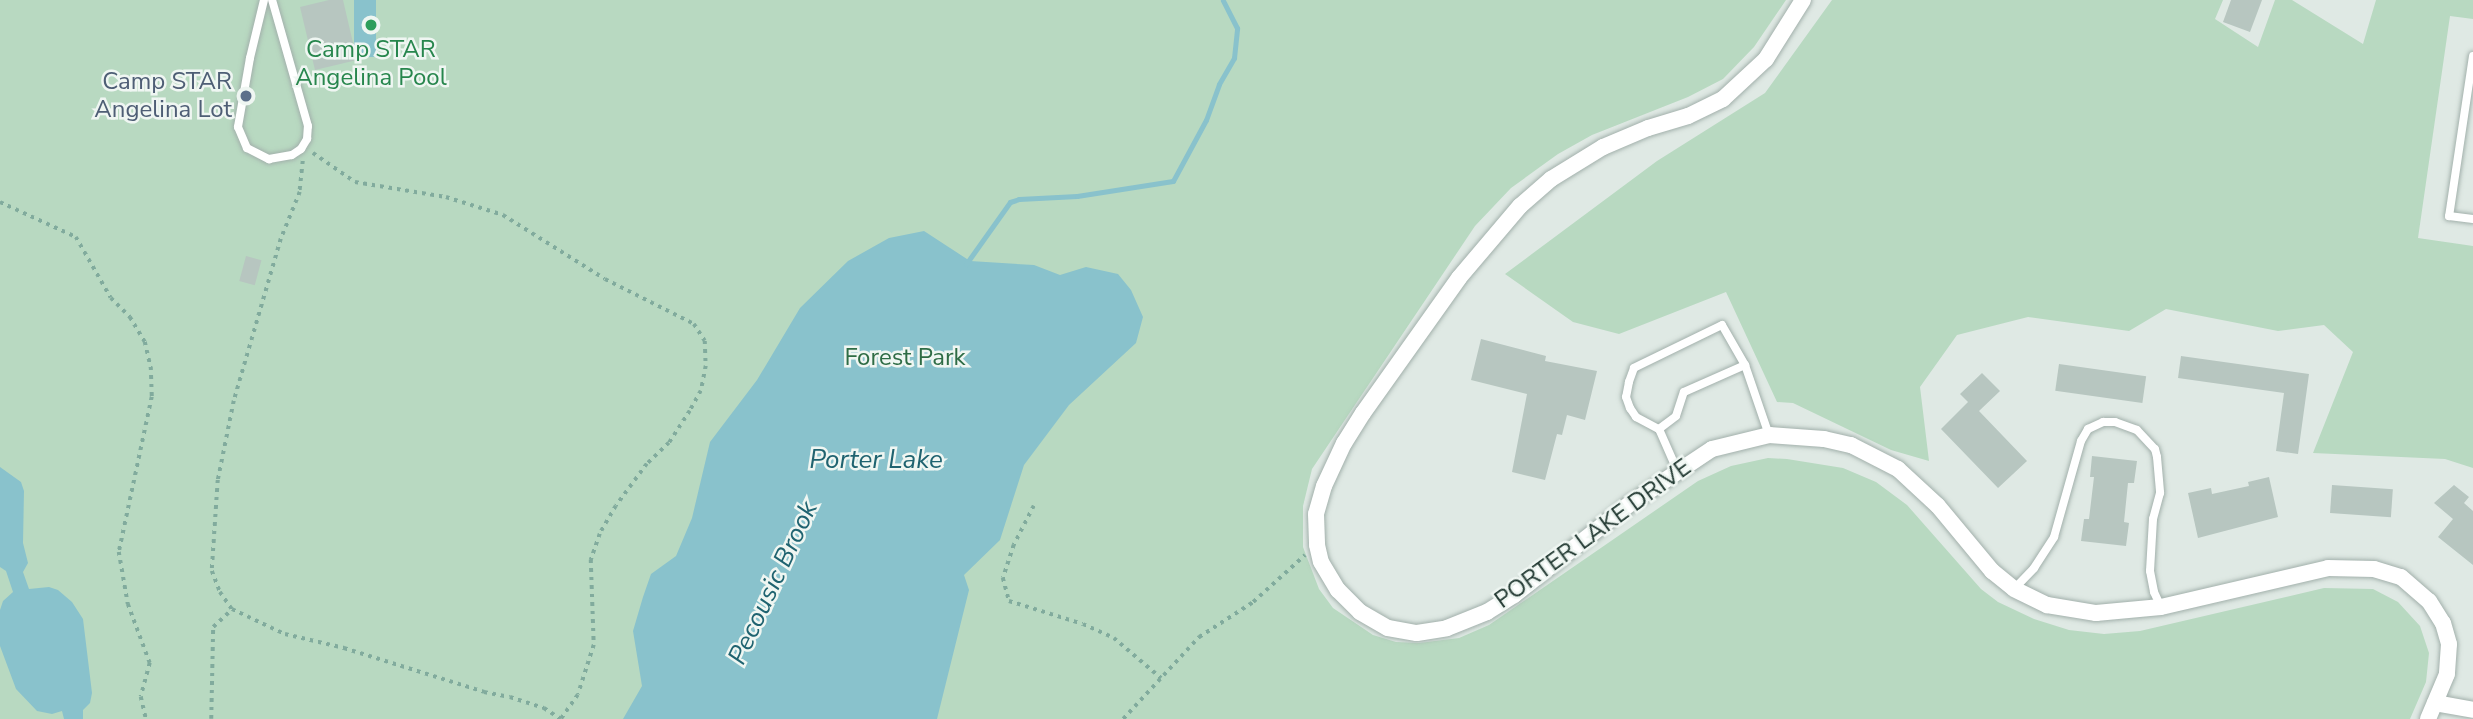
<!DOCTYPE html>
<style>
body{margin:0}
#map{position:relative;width:2473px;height:719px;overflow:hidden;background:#dfe9e4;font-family:"Nunito Sans",sans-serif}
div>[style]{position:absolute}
.green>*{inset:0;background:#b8d9c1}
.water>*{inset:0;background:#89c2cc;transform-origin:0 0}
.stream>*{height:5px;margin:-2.5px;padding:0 2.5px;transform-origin:2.5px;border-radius:2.5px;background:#89c2cc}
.building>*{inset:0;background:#b7c6c0;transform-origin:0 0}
.path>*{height:3.5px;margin-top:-1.75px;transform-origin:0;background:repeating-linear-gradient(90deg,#81ab9d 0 3.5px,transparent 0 8.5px)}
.roads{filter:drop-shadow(0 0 2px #a2b0ab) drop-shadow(0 0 2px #a2b0ab)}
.lane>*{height:8px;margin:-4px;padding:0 4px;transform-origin:4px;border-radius:4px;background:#fff}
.street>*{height:16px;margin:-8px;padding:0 8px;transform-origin:8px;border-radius:8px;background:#fff}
.dots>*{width:19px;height:19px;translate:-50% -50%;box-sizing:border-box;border:4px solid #eff6f2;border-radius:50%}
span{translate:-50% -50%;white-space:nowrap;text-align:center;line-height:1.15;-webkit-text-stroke:5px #eff6f2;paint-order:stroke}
.leisure-label{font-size:24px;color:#27864d}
.service-label{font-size:24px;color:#4e5e75}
.right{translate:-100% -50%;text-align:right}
.park-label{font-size:24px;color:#2e6c45}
.street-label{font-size:24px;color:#213831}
.water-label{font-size:26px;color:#1f6370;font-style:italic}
</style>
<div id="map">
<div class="green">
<i style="clip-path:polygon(0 0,1786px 0,1754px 47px,1723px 79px,1688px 97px,1592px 135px,1558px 154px,1511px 188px,1475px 226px,1312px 469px,1303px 506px,1303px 547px,1319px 589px,1333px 608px,1373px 635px,1396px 642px,1419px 643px,1459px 638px,1489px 625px,1698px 481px,1731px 466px,1768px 458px,1787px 459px,1843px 468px,1876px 482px,1907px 505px,1981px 589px,1998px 602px,2034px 619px,2069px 630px,2104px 634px,2140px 631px,2324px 588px,2373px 589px,2398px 602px,2420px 626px,2429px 653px,2426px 682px,2410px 719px,0 719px)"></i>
<i style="clip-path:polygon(1832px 0,2223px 0,2215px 19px,2258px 47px,2275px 0,2292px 0,2363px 44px,2376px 0,2473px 0,2473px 19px,2450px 16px,2418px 238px,2473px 246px,2473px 468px,2445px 459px,2313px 453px,2353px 352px,2324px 325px,2278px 331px,2166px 309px,2129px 331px,2028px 317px,1957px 335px,1920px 387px,1929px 461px,1891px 450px,1793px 403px,1777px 402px,1726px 292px,1619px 334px,1573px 322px,1505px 274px,1657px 161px,1765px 93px)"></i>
</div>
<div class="water">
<i style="left:354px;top:0;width:22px;height:57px"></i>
<i style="clip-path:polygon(924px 231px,970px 261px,1034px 265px,1060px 275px,1086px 267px,1118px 274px,1131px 290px,1143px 317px,1136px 343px,1069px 405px,1024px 465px,1000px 540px,964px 575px,969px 590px,937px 719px,623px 719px,642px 686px,633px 631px,643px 597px,651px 574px,676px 556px,692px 518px,710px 442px,757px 380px,800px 308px,848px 261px,889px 238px)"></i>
<i style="clip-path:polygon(0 467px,21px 482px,24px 491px,23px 543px,28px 563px,23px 572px,29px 589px,49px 587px,58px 590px,72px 602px,83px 619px,92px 693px,90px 703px,83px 710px,83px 719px,64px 719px,62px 711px,52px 714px,37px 711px,16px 689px,0 646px,0 610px,3px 601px,13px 592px,6px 571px,0 567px)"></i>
</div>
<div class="stream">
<i style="left:966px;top:264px;width:76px;rotate:-54.6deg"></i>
<i style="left:1010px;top:202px;width:9px;rotate:-18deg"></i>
<i style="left:1019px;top:199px;width:58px;rotate:-3deg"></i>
<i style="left:1077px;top:196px;width:97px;rotate:-8.9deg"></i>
<i style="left:1173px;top:181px;width:69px;rotate:-61.6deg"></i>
<i style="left:1206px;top:120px;width:38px;rotate:-70deg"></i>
<i style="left:1219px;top:84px;width:30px;rotate:-60deg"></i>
<i style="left:1234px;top:58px;width:30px;rotate:-84deg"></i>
<i style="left:1237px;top:28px;width:31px;rotate:-117deg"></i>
</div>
<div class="building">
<i style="clip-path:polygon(329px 0,343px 0,357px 60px,315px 70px,300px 7px)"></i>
<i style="clip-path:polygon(2231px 0,2262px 0,2250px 32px,2223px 22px)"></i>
<i style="left:246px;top:256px;width:16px;height:26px;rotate:15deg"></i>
<i style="clip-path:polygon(1481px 339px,1546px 356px,1545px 361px,1597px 371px,1585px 420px,1567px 415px,1562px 435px,1557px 434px,1545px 480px,1512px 472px,1527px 394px,1471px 380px)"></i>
<i style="clip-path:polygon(2181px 356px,2309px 374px,2298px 454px,2276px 451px,2284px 393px,2178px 378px)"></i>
<i style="left:2059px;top:364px;width:88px;height:27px;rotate:8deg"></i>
<i style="clip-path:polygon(1982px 373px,2000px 391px,1979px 411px,2027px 461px,1998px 488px,1941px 429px,1968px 402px,1960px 394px)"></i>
<i style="clip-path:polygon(2092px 456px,2137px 461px,2134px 483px,2128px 483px,2124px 522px,2129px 523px,2126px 546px,2081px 541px,2084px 519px,2089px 519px,2094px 477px,2090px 477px)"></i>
<i style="clip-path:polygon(2269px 477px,2278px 517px,2198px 538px,2188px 493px,2211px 488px,2212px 494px,2249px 486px,2248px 482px)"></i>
<i style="left:2332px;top:485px;width:61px;height:28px;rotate:4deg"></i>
<i style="clip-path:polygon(2454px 485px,2469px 497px,2464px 503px,2473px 511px,2473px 565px,2438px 537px,2453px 519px,2434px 503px)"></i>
</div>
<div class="path">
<i style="left:313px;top:153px;width:51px;rotate:34.6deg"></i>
<i style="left:355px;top:182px;width:92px;rotate:9.4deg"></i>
<i style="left:446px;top:197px;width:60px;rotate:17.5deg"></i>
<i style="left:503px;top:215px;width:120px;rotate:32.1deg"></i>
<i style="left:605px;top:279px;width:100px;rotate:26.8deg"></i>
<i style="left:694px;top:324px;width:20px;rotate:57deg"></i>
<i style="left:705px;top:341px;width:25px;rotate:88deg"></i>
<i style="left:706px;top:366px;width:25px;rotate:101deg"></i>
<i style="left:701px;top:391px;width:23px;rotate:119deg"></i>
<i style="left:690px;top:411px;width:38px;rotate:123deg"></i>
<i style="left:669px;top:443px;width:30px;rotate:136deg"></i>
<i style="left:647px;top:464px;width:52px;rotate:126.4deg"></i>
<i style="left:616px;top:506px;width:32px;rotate:120deg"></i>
<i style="left:600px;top:534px;width:28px;rotate:109deg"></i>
<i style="left:591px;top:560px;width:85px;rotate:88deg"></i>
<i style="left:594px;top:645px;width:52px;rotate:107.7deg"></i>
<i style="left:578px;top:695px;width:29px;rotate:125deg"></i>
<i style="left:303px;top:161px;width:31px;rotate:96deg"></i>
<i style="left:300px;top:192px;width:51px;rotate:112deg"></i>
<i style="left:281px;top:239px;width:169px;rotate:106.2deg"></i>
<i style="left:234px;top:401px;width:81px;rotate:101.4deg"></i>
<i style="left:218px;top:480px;width:91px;rotate:93.8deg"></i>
<i style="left:212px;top:571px;width:22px;rotate:69deg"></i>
<i style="left:220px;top:592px;width:21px;rotate:55deg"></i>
<i style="left:232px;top:609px;width:59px;rotate:25.3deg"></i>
<i style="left:285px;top:634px;width:61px;rotate:13.3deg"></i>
<i style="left:344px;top:648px;width:147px;rotate:17.4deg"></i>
<i style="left:484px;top:692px;width:26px;rotate:11deg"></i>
<i style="left:510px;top:697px;width:36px;rotate:18deg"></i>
<i style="left:544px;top:708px;width:20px;rotate:33deg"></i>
<i style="left:0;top:202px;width:84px;rotate:24.7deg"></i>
<i style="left:76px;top:237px;width:70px;rotate:60.2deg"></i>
<i style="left:111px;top:298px;width:27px;rotate:45deg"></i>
<i style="left:130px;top:317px;width:29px;rotate:59deg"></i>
<i style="left:145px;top:342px;width:26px;rotate:77deg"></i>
<i style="left:151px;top:367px;width:30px;rotate:88deg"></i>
<i style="left:152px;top:397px;width:158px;rotate:102deg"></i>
<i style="left:119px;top:552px;width:53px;rotate:80.2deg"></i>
<i style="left:128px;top:604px;width:63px;rotate:69.6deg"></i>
<i style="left:150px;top:663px;width:35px;rotate:105deg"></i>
<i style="left:141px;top:697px;width:23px;rotate:77deg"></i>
<i style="left:1034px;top:506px;width:44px;rotate:117.1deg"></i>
<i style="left:1014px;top:545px;width:35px;rotate:108deg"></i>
<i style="left:1003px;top:578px;width:24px;rotate:75deg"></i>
<i style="left:1009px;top:601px;width:77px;rotate:17.3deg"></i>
<i style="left:1083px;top:624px;width:34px;rotate:24deg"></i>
<i style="left:1114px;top:638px;width:62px;rotate:40.4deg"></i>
<i style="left:211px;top:719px;width:92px;rotate:-88.8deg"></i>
<i style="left:213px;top:627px;width:26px;rotate:-43deg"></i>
<i style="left:1123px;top:719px;width:112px;rotate:-47.2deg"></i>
<i style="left:1199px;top:637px;width:64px;rotate:-32.9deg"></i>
<i style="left:1253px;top:602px;width:70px;rotate:-42.1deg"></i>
</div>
<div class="roads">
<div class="lane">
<i style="left:264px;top:0;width:60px;rotate:103.6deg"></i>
<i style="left:250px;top:58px;width:70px;rotate:99.9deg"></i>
<i style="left:238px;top:127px;width:23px;rotate:67deg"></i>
<i style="left:247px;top:148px;width:25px;rotate:27deg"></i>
<i style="left:269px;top:159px;width:23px;rotate:-10deg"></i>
<i style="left:292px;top:155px;width:11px;rotate:-34deg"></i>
<i style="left:301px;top:149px;width:12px;rotate:-59deg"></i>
<i style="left:307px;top:139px;width:13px;rotate:-86deg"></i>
<i style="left:308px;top:126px;width:131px;rotate:-105.9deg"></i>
<i style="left:2473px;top:56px;width:162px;rotate:98.5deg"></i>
<i style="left:2449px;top:216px;width:24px;rotate:7deg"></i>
<i style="left:1745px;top:365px;width:74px;rotate:71.1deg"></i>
<i style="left:1659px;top:429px;width:21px;rotate:-37deg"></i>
<i style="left:1676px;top:416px;width:25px;rotate:-72deg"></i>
<i style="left:1684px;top:392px;width:67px;rotate:-23.9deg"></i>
<i style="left:1745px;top:365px;width:46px;rotate:-119.9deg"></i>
<i style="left:1722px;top:325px;width:98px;rotate:154deg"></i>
<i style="left:1634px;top:368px;width:15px;rotate:110deg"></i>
<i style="left:1629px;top:382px;width:15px;rotate:101deg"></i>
<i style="left:1626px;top:397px;width:12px;rotate:70deg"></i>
<i style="left:1630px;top:408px;width:11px;rotate:56deg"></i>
<i style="left:1636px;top:417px;width:26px;rotate:28deg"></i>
<i style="left:1659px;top:429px;width:45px;rotate:66.3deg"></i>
<i style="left:2014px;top:589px;width:29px;rotate:-46deg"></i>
<i style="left:2034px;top:568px;width:37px;rotate:-57deg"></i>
<i style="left:2054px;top:537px;width:100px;rotate:-74.3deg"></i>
<i style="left:2081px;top:441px;width:14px;rotate:-60deg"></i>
<i style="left:2088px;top:429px;width:17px;rotate:-25deg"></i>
<i style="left:2103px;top:422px;width:12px"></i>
<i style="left:2115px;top:422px;width:23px;rotate:20deg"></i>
<i style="left:2137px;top:430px;width:26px;rotate:47deg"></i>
<i style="left:2155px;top:449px;width:8px;rotate:76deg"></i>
<i style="left:2157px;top:457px;width:36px;rotate:85deg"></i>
<i style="left:2160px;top:493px;width:27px;rotate:105deg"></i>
<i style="left:2153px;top:519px;width:52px;rotate:93.3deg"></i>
<i style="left:2150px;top:571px;width:21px;rotate:79deg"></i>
<i style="left:2154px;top:592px;width:17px;rotate:65deg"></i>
</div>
<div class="street">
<i style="left:1803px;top:0;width:70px;rotate:122.1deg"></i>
<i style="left:1766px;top:59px;width:59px;rotate:137.1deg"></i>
<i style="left:1723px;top:99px;width:39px;rotate:154deg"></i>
<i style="left:1688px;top:116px;width:42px;rotate:163.3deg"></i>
<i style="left:1648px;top:128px;width:49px;rotate:157.1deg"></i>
<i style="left:1603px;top:147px;width:61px;rotate:148.4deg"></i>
<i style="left:1551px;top:179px;width:41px;rotate:138.9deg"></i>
<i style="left:1520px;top:206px;width:94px;rotate:130.3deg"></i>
<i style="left:1459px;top:278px;width:166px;rotate:125.4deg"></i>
<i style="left:1363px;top:413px;width:36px;rotate:122deg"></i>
<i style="left:1344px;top:443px;width:47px;rotate:114.9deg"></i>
<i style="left:1324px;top:486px;width:29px;rotate:106deg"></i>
<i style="left:1316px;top:514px;width:31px;rotate:88deg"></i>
<i style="left:1317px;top:545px;width:17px;rotate:77deg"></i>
<i style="left:1321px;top:562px;width:33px;rotate:59deg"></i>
<i style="left:1338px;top:590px;width:31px;rotate:45deg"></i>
<i style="left:1360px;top:612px;width:32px;rotate:30deg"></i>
<i style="left:1388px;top:628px;width:29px;rotate:10deg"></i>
<i style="left:1417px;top:633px;width:30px;rotate:-9deg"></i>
<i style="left:1447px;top:628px;width:43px;rotate:-21.8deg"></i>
<i style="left:1487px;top:612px;width:32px;rotate:-32deg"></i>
<i style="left:1514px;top:595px;width:149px;rotate:-38.2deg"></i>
<i style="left:1631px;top:503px;width:97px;rotate:-33.7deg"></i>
<i style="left:1712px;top:449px;width:59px;rotate:-13.8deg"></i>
<i style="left:1769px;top:435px;width:55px;rotate:4.2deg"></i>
<i style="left:1824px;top:439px;width:28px;rotate:13deg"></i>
<i style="left:1851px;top:445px;width:53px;rotate:27.1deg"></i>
<i style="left:1898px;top:469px;width:54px;rotate:42.8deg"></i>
<i style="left:1938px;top:506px;width:85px;rotate:50.3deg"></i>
<i style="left:1992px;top:571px;width:28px;rotate:39deg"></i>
<i style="left:2014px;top:589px;width:37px;rotate:26deg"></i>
<i style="left:2047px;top:605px;width:50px;rotate:9.3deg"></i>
<i style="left:2096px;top:613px;width:65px;rotate:-5.3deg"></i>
<i style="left:2161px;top:607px;width:171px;rotate:-13.1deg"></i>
<i style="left:2328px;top:568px;width:46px;rotate:1.2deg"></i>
<i style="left:2374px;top:569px;width:28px;rotate:17deg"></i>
<i style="left:2401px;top:577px;width:37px;rotate:41deg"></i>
<i style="left:2429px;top:601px;width:26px;rotate:58deg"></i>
<i style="left:2443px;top:623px;width:22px;rotate:74deg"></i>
<i style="left:2449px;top:644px;width:30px;rotate:94deg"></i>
<i style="left:2447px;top:674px;width:49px;rotate:112.9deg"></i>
<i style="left:2435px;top:703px;width:39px;rotate:10deg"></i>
</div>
</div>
<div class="dots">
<i style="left:371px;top:25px;background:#2e9e5b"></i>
<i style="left:246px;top:96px;background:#5c6f8a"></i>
</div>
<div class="leisure-label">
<span style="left:371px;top:64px">Camp STAR<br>Angelina Pool</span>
</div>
<div class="service-label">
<span class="right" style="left:232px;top:96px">Camp STAR<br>Angelina Lot</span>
</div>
<div class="park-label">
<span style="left:905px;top:358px">Forest Park</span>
</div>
<div class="street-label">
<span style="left:1593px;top:534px;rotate:-36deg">PORTER LAKE DRIVE</span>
</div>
<div class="water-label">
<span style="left:876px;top:460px">Porter Lake</span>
<span style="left:773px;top:583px;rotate:-65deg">Pecousic Brook</span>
</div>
</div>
